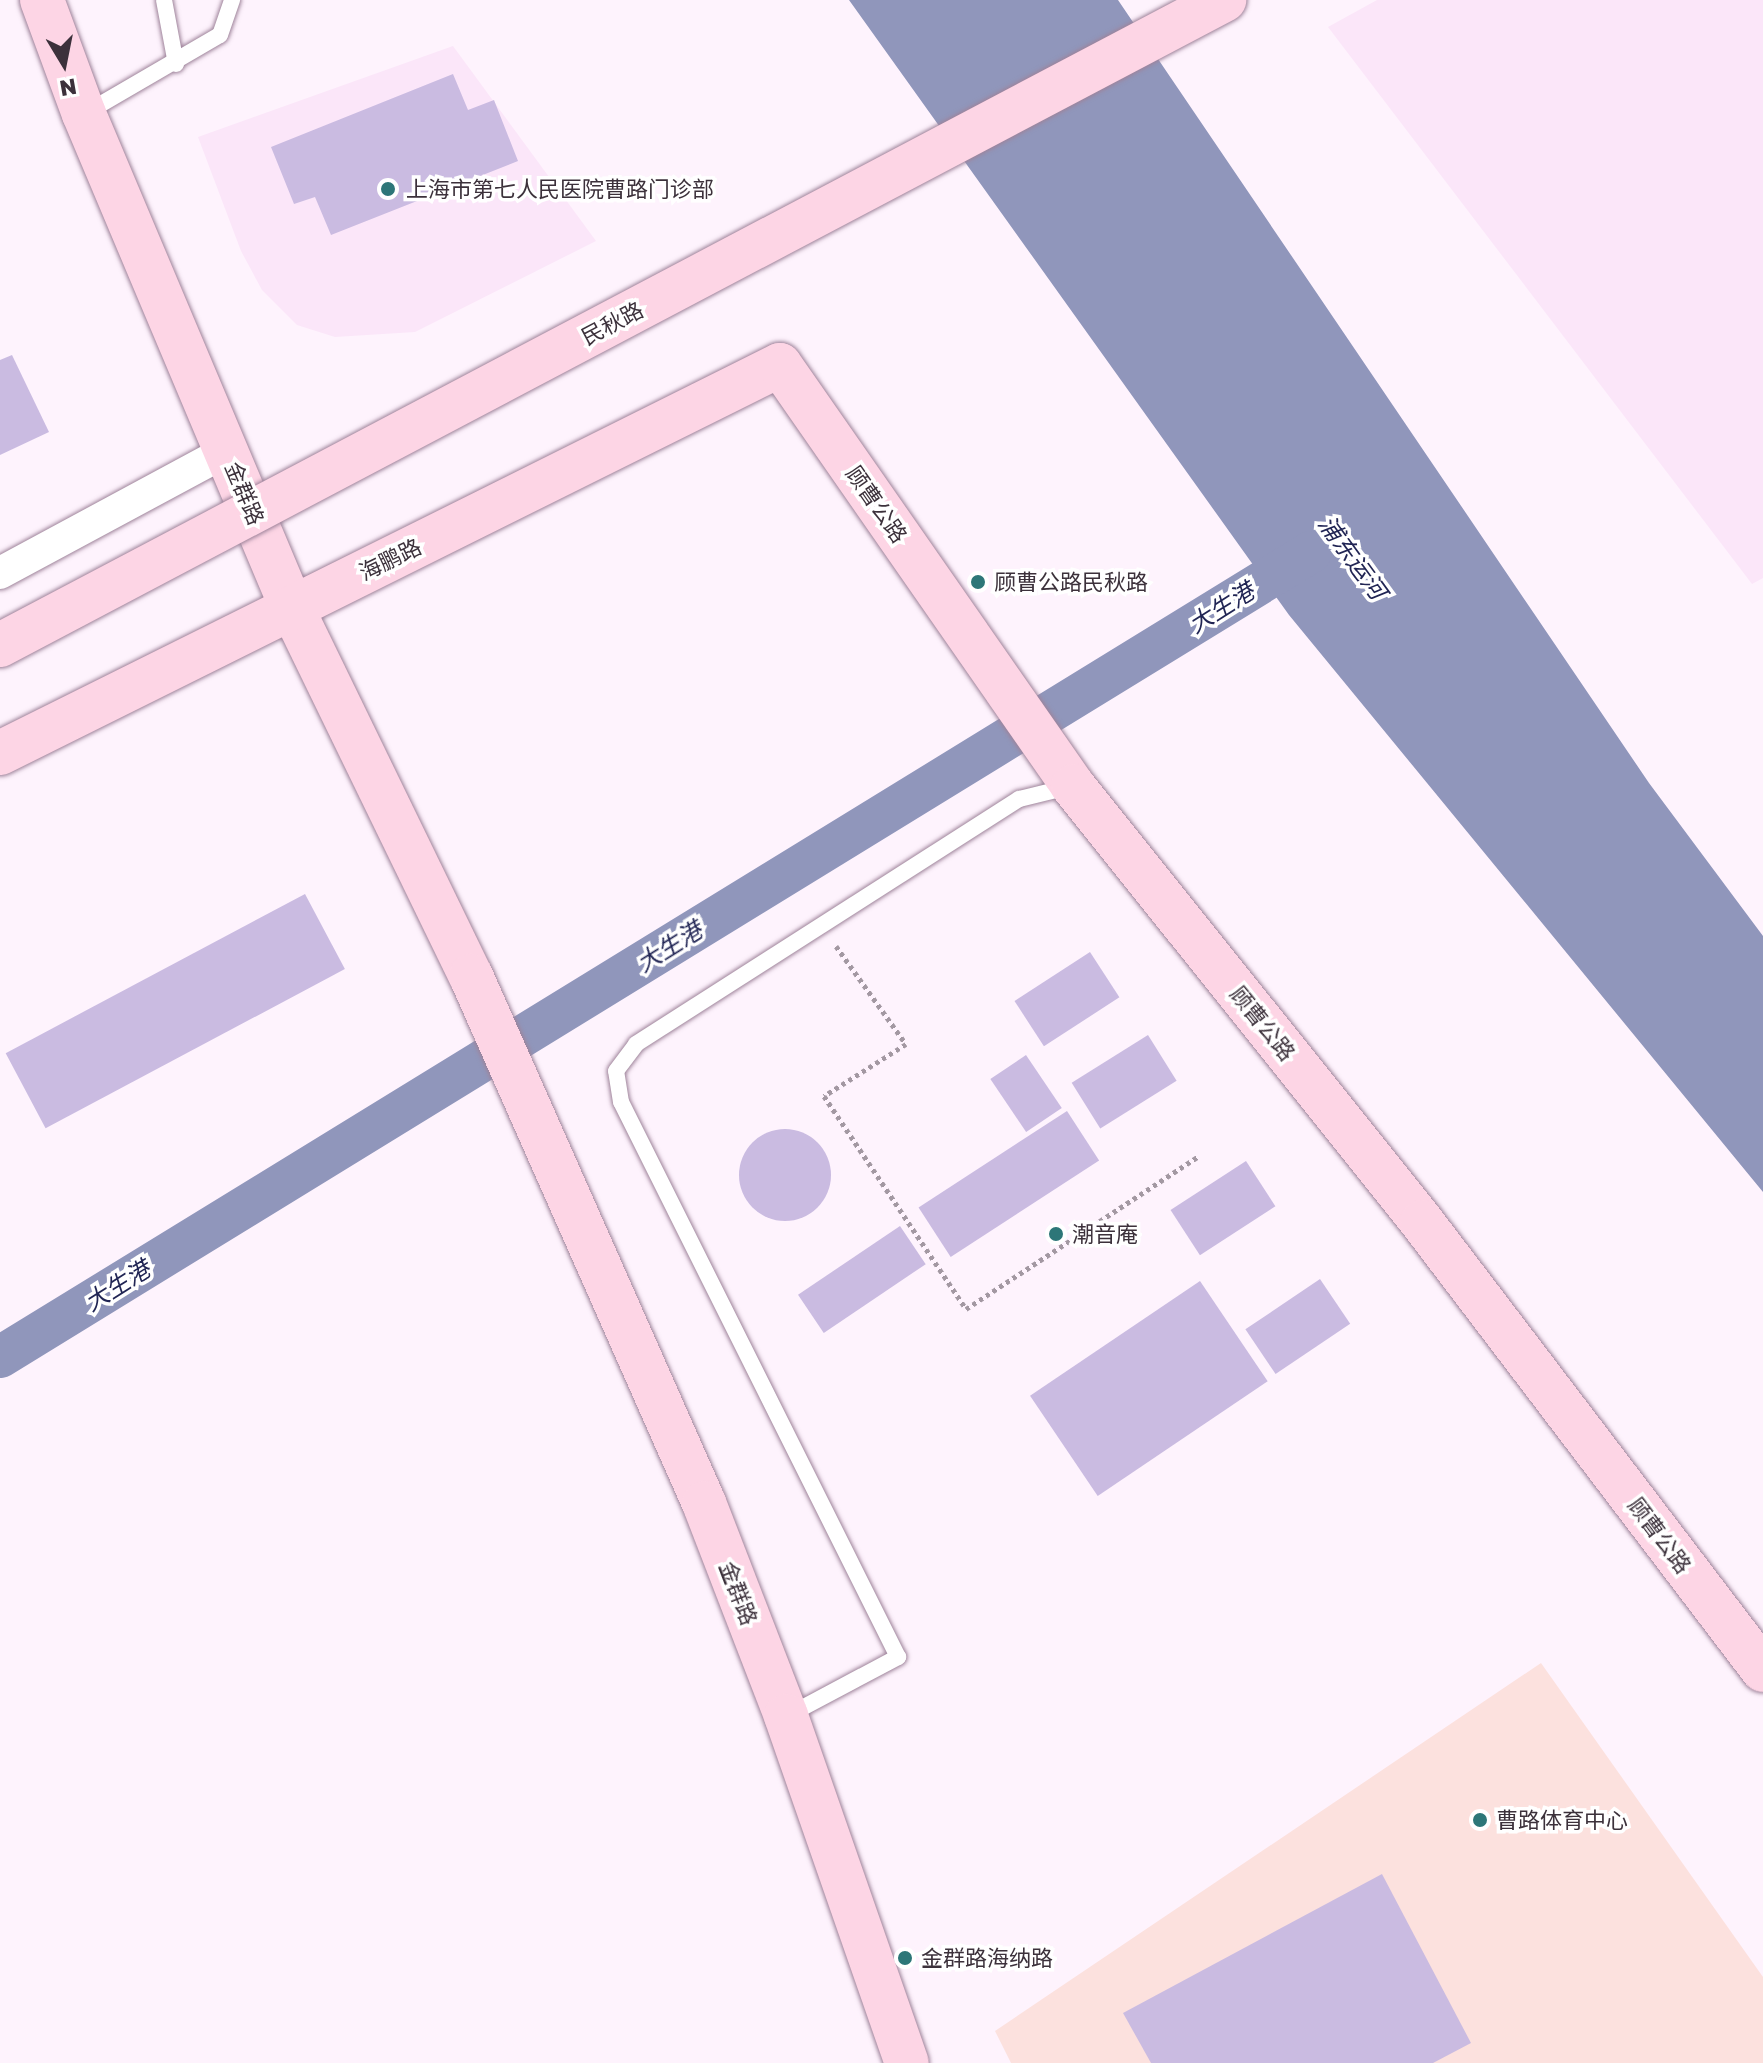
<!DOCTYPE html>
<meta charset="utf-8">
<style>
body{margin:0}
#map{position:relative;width:1763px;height:2063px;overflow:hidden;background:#fef3fd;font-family:"Golos Text","Noto Sans SC",sans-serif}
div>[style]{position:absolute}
.built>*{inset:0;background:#fbe6f9}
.green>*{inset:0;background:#fce1de}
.water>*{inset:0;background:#9096bb}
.canal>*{height:42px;margin:-21px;padding:0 21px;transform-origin:21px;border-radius:21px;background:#9096bb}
.building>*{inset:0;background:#cabbe1;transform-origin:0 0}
.round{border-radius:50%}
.path>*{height:5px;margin-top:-2.5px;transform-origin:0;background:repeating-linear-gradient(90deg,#a398a2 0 4px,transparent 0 8px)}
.roads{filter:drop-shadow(0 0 2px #9e839a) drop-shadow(0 0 2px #9e839a)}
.lane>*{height:16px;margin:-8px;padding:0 8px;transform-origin:8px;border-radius:8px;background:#fff}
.street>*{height:32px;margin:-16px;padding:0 16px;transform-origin:16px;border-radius:16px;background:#fff}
.secondary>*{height:44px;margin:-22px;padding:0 22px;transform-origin:22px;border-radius:22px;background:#fdd5e5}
.bridges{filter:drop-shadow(0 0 2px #9e839a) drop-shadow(0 0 2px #9e839a)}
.secondary-bridge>*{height:44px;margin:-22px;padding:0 22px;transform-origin:22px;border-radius:22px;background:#fdd5e5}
.dots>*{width:22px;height:22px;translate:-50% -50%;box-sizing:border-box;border:4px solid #fff;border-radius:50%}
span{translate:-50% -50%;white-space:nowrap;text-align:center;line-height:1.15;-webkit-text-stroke:7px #fff;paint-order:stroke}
.poi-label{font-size:22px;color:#3c313b}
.left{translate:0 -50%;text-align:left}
.street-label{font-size:22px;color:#3c313b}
.water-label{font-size:24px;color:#212554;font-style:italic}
.north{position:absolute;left:24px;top:24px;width:80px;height:80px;-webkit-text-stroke:6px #fff;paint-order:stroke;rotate:170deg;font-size:22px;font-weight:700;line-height:32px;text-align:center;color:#3c313b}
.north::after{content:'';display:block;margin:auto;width:28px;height:36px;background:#3c313b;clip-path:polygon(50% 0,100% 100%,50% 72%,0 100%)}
</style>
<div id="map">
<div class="built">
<i style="clip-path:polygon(1377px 0,1763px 0,1763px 578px,1752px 584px,1328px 27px)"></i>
<i style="clip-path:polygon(453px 46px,596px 241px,415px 332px,335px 337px,297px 325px,262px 290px,241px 251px,198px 137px)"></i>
</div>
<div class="green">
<i style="clip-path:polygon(1541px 1663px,1763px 1977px,1763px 2063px,1011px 2063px,995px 2031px)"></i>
</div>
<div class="water">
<i style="clip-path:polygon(849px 0,1118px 0,1649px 783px,1763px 936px,1763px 1192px,1289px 615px)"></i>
</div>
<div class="canal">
<i style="left:0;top:1357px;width:1538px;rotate:-31.55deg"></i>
</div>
<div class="building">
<i style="clip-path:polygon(453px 74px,468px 110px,494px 100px,518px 161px,331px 235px,315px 197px,294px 204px,271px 147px)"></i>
<i style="clip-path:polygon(12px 355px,49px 432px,0 455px,0 360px)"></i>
<i style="left:305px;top:894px;width:85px;height:339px;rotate:62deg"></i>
<i style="left:1090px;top:952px;width:54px;height:90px;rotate:57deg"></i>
<i style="left:1148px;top:1035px;width:54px;height:90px;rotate:58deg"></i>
<i style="left:1026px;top:1055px;width:64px;height:43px;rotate:56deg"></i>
<i style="left:1067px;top:1111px;width:59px;height:177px;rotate:57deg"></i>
<i class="round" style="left:739px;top:1129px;width:92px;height:92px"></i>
<i style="left:1246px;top:1161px;width:54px;height:90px;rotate:57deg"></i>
<i style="left:900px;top:1226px;width:46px;height:123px;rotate:56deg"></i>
<i style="left:1320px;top:1279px;width:54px;height:90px;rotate:56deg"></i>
<i style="left:1200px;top:1281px;width:121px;height:205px;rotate:56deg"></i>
<i style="clip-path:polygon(1382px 1874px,1471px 2043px,1433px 2063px,1151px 2063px,1123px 2013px)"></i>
</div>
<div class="path">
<i style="left:836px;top:946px;width:120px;rotate:54.5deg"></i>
<i style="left:906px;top:1044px;width:97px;rotate:147.6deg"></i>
<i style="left:824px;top:1096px;width:256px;rotate:56.3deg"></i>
<i style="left:966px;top:1309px;width:277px;rotate:-33.3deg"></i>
</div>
<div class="roads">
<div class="lane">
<i style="left:164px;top:0;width:65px;rotate:79.4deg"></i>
<i style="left:84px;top:114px;width:157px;rotate:-30.2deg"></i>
<i style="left:220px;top:35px;width:37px;rotate:-71deg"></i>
<i style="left:787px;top:1716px;width:126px;rotate:-28deg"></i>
<i style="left:898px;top:1657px;width:620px;rotate:-116.52deg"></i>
<i style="left:621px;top:1102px;width:31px;rotate:-99deg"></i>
<i style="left:616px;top:1071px;width:34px;rotate:-53deg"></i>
<i style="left:636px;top:1044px;width:455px;rotate:-32.6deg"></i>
<i style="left:1019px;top:799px;width:50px;rotate:-13.8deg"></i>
</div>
<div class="street">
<i style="left:0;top:573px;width:258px;rotate:-28.3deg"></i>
</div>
<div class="secondary">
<i style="left:42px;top:0;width:121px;rotate:69.8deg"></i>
<i style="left:84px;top:114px;width:536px;rotate:67.17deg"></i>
<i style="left:292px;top:608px;width:409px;rotate:64.1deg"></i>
<i style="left:471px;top:976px;width:576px;rotate:66.15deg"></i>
<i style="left:704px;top:1503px;width:228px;rotate:68.9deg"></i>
<i style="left:786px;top:1716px;width:367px;rotate:70.8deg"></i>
<i style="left:0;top:753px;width:871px;rotate:-26.45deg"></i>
<i style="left:780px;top:365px;width:513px;rotate:55.16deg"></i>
<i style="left:1073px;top:786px;width:558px;rotate:51.32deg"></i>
<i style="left:1422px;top:1222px;width:563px;rotate:52.72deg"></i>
</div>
</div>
<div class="bridges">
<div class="secondary-bridge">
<i style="left:0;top:645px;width:1384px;rotate:-27.79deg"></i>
</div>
</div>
<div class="dots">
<i style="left:388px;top:189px;background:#2d7678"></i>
<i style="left:978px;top:582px;background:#2d7678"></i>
<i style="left:1056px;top:1234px;background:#2d7678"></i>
<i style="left:1480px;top:1820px;background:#2d7678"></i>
<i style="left:905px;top:1958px;background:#2d7678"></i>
</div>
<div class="poi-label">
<span class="left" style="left:406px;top:189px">上海市第七人民医院曹路门诊部</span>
<span class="left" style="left:994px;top:582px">顾曹公路民秋路</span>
<span class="left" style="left:1072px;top:1234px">潮音庵</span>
<span class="left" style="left:1496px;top:1820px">曹路体育中心</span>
<span class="left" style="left:921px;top:1958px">金群路海纳路</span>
</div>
<div class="street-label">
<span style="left:612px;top:323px;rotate:-28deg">民秋路</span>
<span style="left:245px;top:493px;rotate:67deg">金群路</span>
<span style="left:877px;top:504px;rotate:55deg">顾曹公路</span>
<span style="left:390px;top:559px;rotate:-26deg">海鹏路</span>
<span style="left:1263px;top:1023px;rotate:51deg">顾曹公路</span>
<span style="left:1660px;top:1535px;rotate:53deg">顾曹公路</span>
<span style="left:739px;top:1593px;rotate:69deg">金群路</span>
</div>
<div class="water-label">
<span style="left:1353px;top:557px;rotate:54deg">浦东运河</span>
<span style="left:1221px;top:607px;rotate:-32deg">大生港</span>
<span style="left:669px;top:946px;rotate:-32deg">大生港</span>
<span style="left:117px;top:1285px;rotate:-32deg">大生港</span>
</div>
<div class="north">N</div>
</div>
